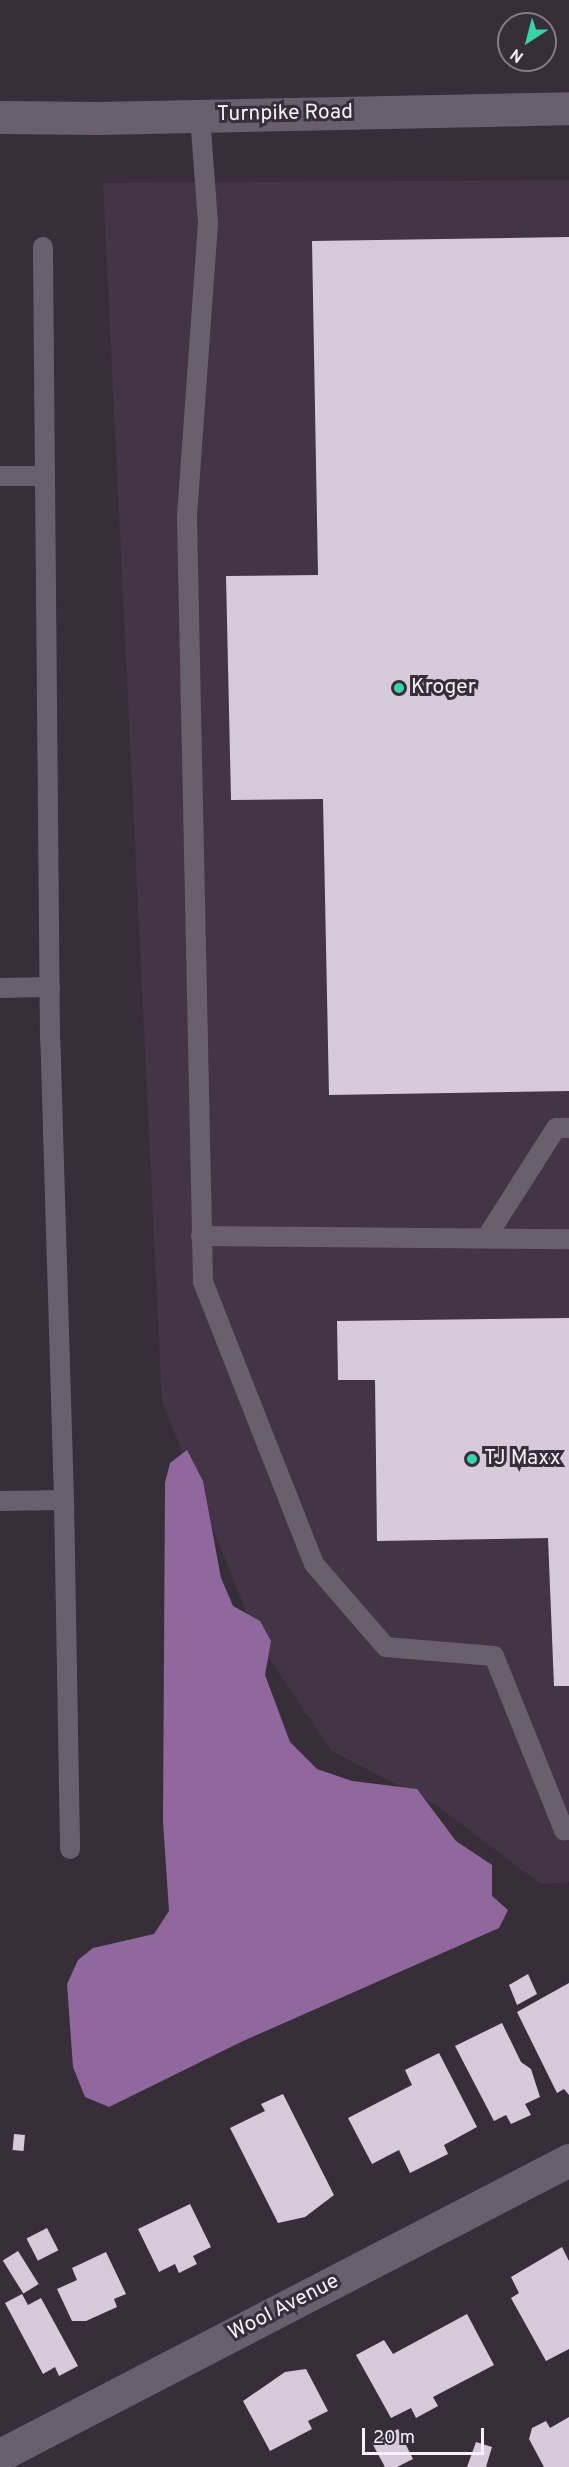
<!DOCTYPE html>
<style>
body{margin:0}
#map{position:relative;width:569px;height:2467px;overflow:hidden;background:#372e3a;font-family:Overpass,sans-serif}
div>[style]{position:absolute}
.built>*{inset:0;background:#433546}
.water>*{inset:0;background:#91689d}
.building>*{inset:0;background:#d6cada;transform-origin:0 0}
.lane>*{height:20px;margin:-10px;padding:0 10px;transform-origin:10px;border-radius:10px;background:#6a5f6d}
.street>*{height:33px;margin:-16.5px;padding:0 16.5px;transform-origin:16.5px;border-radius:16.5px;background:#6a5f6d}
.secondary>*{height:33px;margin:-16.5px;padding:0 16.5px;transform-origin:16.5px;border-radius:16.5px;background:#6a5f6d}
.dots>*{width:16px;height:16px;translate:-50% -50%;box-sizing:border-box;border:3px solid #372e3a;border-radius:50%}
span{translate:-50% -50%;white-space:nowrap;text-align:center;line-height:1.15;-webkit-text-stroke:6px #372e3a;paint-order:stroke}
.street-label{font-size:21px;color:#f7f1f9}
.poi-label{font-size:21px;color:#f7f1f9}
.left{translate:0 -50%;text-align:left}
.north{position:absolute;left:497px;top:12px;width:60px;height:60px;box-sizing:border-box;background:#372e3a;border:2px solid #847c86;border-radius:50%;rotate:216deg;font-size:16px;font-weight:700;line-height:24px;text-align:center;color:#f7f1f9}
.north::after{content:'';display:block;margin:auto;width:21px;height:27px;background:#36d4a7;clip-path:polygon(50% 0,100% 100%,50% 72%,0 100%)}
.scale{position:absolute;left:362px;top:2428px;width:122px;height:27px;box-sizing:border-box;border:3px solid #f7f1f9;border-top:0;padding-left:8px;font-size:18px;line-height:21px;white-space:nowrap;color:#f7f1f9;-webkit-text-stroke:4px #372e3a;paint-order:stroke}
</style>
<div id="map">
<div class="built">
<i style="clip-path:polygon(569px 180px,569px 1882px,541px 1884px,436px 1805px,332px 1751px,259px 1644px,162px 1401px,103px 183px)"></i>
</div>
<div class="water">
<i style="clip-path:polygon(187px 1450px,203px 1481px,221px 1578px,233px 1606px,260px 1621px,271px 1641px,265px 1675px,290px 1742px,317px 1769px,352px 1781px,417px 1789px,456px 1841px,492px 1865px,492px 1896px,508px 1910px,499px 1928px,241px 2042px,109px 2107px,85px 2097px,73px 2067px,67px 1984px,78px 1960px,93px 1948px,154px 1934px,169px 1911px,163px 1821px,165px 1483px,170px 1463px)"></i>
</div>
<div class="building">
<i style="clip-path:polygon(569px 237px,569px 1091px,329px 1095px,323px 799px,231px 800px,226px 576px,318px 575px,312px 241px)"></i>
<i style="clip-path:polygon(569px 1318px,569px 1686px,554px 1686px,548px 1538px,377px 1541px,375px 1380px,338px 1380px,337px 1321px)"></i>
<i style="clip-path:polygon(528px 1974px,537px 1994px,517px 2005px,509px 1985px)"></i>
<i style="clip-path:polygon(569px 1983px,569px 2095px,564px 2089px,557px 2093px,517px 2012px)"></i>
<i style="clip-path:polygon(502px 2023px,521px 2062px,531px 2069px,540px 2097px,525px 2104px,531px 2115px,511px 2124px,506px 2115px,494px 2121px,455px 2046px)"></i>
<i style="clip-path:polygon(439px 2053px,477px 2127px,444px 2145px,448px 2154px,410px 2173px,399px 2150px,372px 2164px,348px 2118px,412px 2085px,405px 2070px)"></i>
<i style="clip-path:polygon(283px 2094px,334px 2195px,305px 2217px,278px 2223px,230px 2128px,265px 2111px,261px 2104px)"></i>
<i style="left:14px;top:2134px;width:11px;height:16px;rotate:5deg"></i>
<i style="clip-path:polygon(190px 2204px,211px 2247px,193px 2256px,197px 2264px,179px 2273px,175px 2264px,159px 2272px,138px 2229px)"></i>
<i style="left:47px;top:2228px;width:25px;height:23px;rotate:63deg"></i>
<i style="clip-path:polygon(562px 2247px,569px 2261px,569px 2349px,546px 2361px,511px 2298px,519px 2293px,511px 2277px)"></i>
<i style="left:18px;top:2251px;width:39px;height:18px;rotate:58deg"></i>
<i style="clip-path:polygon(106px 2252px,126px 2294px,114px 2299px,117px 2307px,86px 2321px,72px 2321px,57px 2289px,77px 2280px,72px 2268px)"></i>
<i style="clip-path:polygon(22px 2294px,28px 2305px,41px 2298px,78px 2366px,59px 2376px,55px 2367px,43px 2374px,5px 2303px)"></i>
<i style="clip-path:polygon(467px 2314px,494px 2365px,433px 2397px,438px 2406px,416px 2418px,411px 2408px,391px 2418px,356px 2355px,384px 2340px,393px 2354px)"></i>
<i style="clip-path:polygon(306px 2369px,328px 2411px,308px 2421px,312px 2429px,270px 2451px,243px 2401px,285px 2372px)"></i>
<i style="clip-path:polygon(569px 2417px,569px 2467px,544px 2467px,529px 2439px,532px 2428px,546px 2421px,550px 2428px)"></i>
<i style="clip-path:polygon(398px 2429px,413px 2459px,397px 2467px,385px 2467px,372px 2443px)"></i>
<i style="clip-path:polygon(476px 2442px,492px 2447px,486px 2467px,467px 2467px)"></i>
</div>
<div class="lane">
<i style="left:200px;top:116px;width:107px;rotate:85.7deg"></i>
<i style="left:208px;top:223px;width:296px;rotate:94.1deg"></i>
<i style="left:187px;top:518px;width:764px;rotate:88.8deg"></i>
<i style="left:203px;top:1282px;width:303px;rotate:68.5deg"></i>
<i style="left:314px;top:1564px;width:110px;rotate:49.1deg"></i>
<i style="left:386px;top:1647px;width:108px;rotate:4.8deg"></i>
<i style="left:494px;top:1656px;width:188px;rotate:68.1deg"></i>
<i style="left:564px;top:1830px;width:5px"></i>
<i style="left:0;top:476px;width:45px"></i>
<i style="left:0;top:988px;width:50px;rotate:-1.1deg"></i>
<i style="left:201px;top:1236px;width:368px;rotate:0.5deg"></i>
<i style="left:486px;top:1238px;width:130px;rotate:-57.5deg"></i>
<i style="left:556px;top:1128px;width:13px"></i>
<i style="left:64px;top:1500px;width:349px;rotate:89deg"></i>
<i style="left:0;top:1501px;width:64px;rotate:-0.9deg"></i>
<i style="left:64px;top:1500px;width:460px;rotate:-91.7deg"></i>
<i style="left:50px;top:1040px;width:793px;rotate:-90.51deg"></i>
</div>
<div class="street">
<i style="left:0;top:2455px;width:641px;rotate:-27.4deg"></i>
</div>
<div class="secondary">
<i style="left:0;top:117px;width:99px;rotate:0.6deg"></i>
<i style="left:99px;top:118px;width:470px;rotate:-1.2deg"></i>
</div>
<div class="dots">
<i style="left:399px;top:688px;background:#36d4a7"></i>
<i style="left:472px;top:1459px;background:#36d4a7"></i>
</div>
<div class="street-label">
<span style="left:285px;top:114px;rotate:-1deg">Turnpike Road</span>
<span style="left:284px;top:2308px;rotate:-27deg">Wool Avenue</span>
</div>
<div class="poi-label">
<span class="left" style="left:411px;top:688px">Kroger</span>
<span class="left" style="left:484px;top:1459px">TJ Maxx</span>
</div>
<div class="north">N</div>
<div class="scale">20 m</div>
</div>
